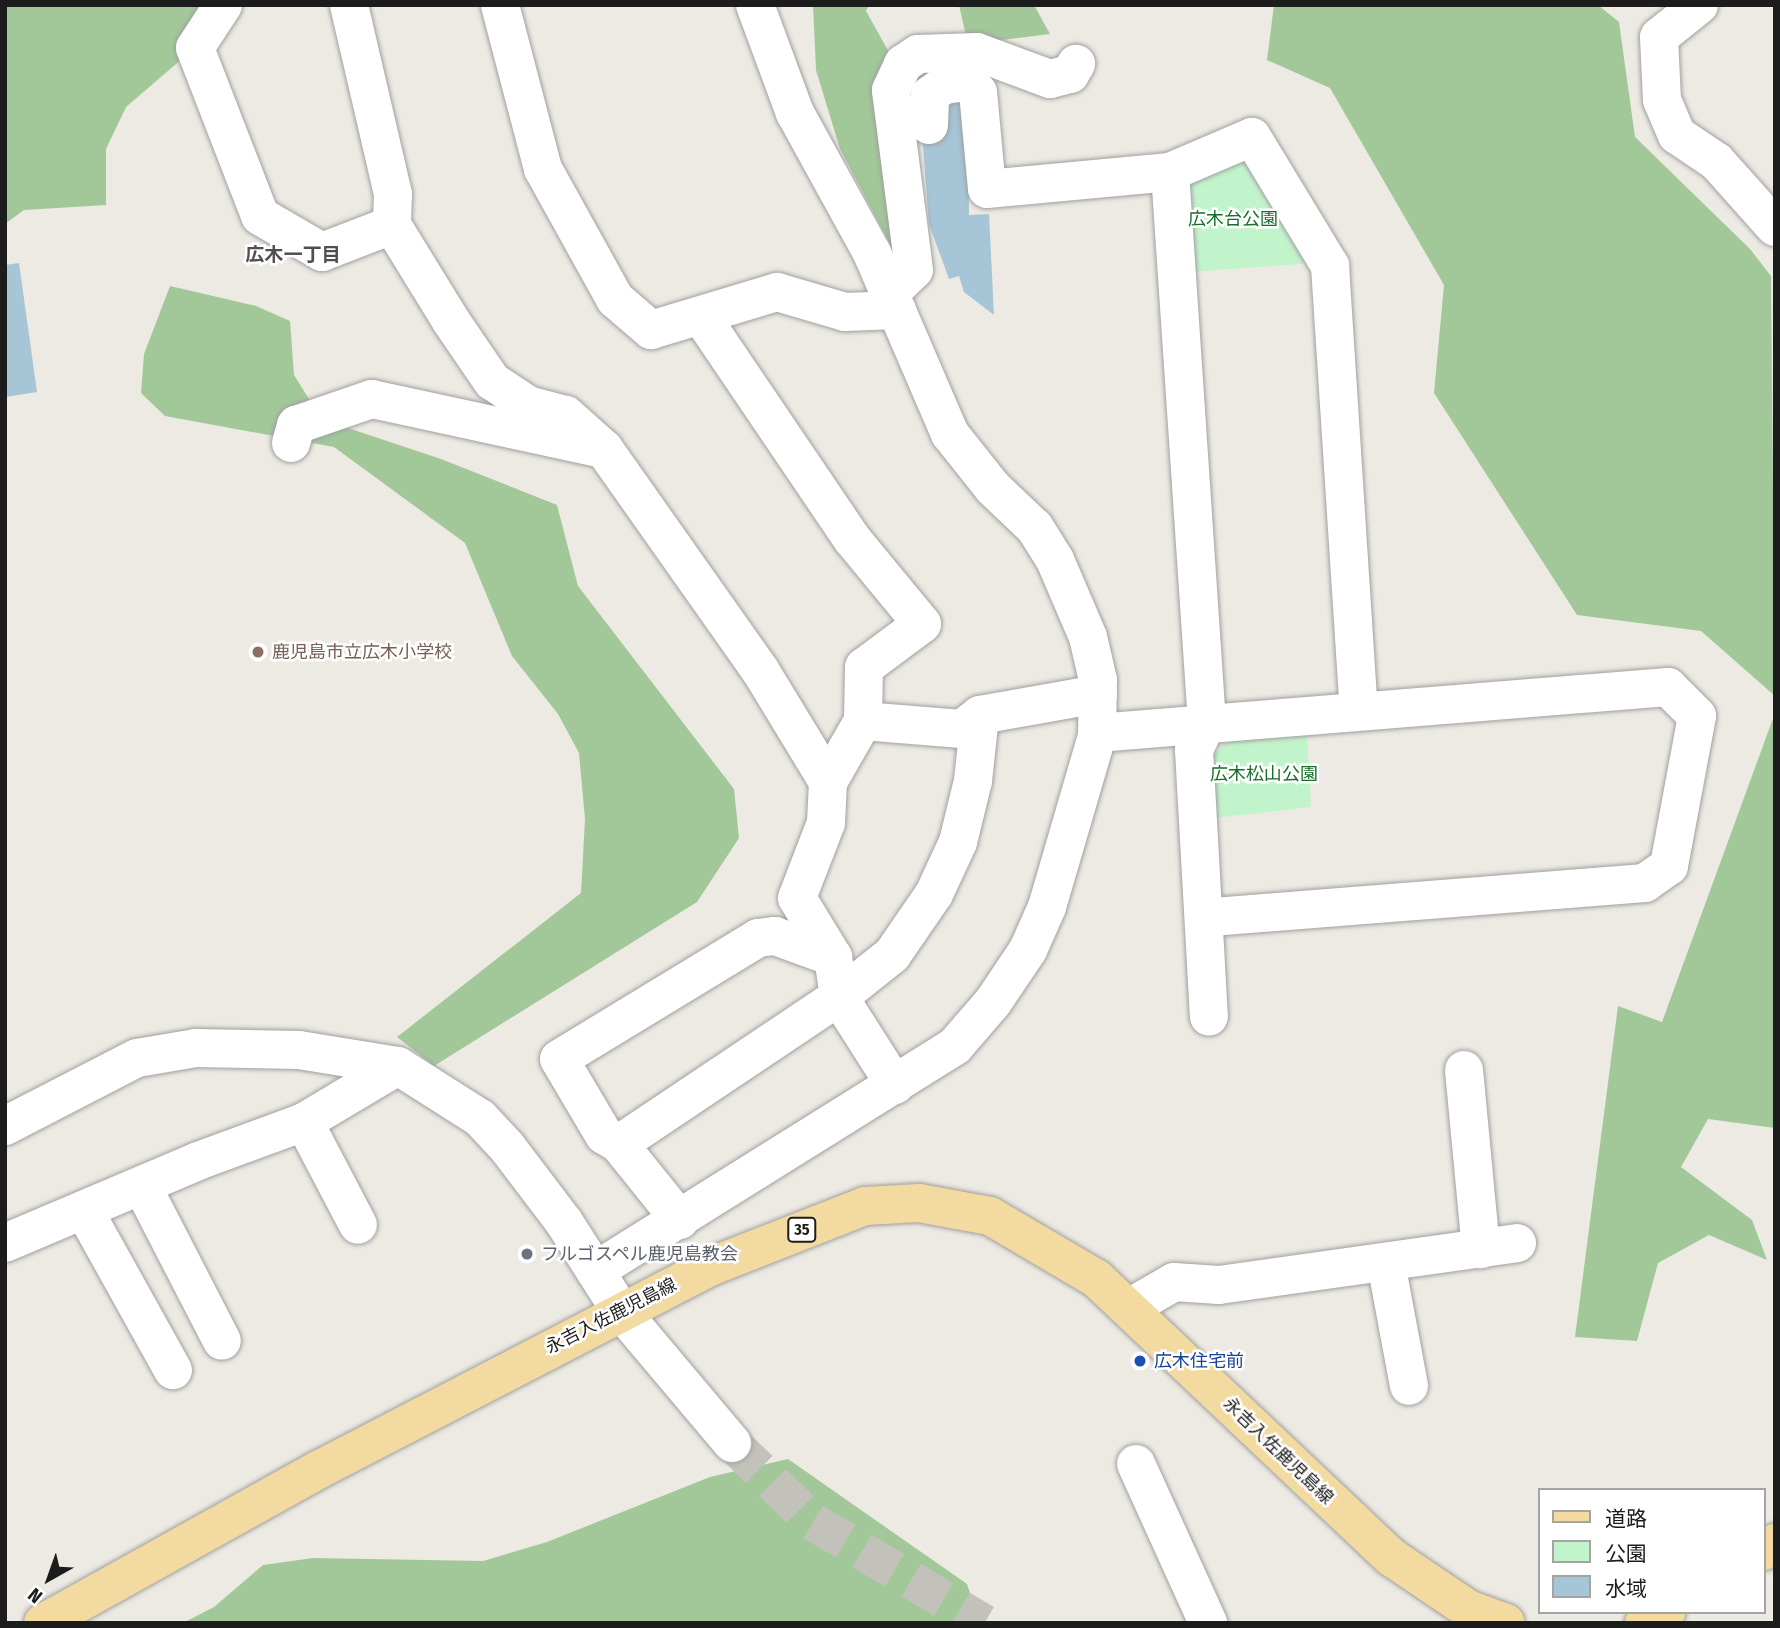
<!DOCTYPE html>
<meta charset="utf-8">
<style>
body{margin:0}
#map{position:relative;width:1780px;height:1628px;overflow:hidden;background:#eceae2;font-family:"Fira Sans Condensed","Noto Sans JP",sans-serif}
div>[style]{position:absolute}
.forest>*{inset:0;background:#a2c89a}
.park>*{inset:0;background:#c2f4cc}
.water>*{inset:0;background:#a6c5d6}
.minor-tunnel>*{height:38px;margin-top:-19px;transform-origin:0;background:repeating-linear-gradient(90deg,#c2c1ba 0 38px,transparent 0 57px)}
.roads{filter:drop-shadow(0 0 2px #a0a0a0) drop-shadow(0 0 2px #a0a0a0)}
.minor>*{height:38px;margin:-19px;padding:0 19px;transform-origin:19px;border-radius:19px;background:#fff}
.major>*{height:38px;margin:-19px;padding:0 19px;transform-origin:19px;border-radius:19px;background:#f3daa1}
.dots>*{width:19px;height:19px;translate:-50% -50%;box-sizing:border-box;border:4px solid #fff;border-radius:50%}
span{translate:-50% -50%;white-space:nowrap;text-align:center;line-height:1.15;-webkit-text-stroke:5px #fff;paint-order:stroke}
.shield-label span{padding:2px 5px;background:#fff;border:2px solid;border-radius:5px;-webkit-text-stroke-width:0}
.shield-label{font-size:16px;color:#1c1c1c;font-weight:700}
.park-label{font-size:18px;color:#156f27}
.education-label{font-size:18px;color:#785e54}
.left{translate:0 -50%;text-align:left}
.worship-label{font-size:18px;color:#5b616d}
.street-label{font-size:18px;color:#1c1c1c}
.transit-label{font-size:18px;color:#164399}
.neighbourhood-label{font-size:19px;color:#4f4f4f;font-weight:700}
.frame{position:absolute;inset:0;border:7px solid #1c1c1c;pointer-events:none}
.legend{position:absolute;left:1538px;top:1488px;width:228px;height:126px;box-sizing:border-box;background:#fff;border:2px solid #a4a4a4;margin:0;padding:9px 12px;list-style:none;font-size:21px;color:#1c1c1c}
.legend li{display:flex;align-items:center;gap:14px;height:35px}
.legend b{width:35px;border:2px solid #a4a4a4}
.north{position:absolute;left:14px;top:1544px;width:70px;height:70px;-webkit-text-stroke:5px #fff;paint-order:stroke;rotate:220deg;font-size:19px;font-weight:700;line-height:28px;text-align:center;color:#1c1c1c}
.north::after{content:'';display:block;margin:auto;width:24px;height:32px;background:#1c1c1c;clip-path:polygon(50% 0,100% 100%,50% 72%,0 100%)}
</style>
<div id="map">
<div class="forest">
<i style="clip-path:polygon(5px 5px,218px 5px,219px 27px,126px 107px,106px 149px,106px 205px,24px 210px,5px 224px)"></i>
<i style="clip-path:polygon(813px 5px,869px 5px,866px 11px,890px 54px,902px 266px,840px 149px,816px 70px)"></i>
<i style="clip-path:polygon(959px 5px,1034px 5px,1050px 34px,968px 44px)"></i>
<i style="clip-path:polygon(1274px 5px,1598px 5px,1619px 22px,1635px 137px,1750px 249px,1771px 276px,1775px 696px,1701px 631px,1577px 615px,1434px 393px,1444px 285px,1330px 88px,1267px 60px)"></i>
<i style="clip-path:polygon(170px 286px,256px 306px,290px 321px,294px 375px,316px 410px,342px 426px,441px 459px,557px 505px,578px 586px,734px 789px,739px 838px,697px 902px,434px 1066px,397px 1037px,581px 893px,585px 819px,579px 753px,558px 714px,512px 656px,465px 543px,334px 447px,165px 416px,141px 393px,144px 354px)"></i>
<i style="clip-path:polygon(1775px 713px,1775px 1128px,1708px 1119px,1681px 1167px,1752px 1220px,1767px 1260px,1709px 1235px,1658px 1263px,1637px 1341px,1575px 1337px,1618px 1006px,1662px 1022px)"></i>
<i style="clip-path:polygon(788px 1459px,967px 1584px,980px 1623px,183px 1623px,214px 1607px,263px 1565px,313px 1558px,483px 1561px,547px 1542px,710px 1477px)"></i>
</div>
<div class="park">
<i style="clip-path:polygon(1235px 161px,1253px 165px,1313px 263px,1190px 272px,1186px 200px,1191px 182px)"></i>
<i style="clip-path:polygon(1307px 732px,1311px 807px,1214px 818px,1209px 760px,1229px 739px)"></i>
</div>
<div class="water">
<i style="clip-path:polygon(968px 94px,969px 215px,989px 214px,994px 315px,964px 292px,959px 276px,949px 279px,929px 224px,922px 134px,937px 105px)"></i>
<i style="clip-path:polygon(19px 263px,37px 392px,5px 397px,5px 265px)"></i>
</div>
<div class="minor-tunnel">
<i style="left:732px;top:1443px;width:113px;rotate:44.3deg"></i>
<i style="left:813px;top:1522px;width:199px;rotate:30.6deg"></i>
</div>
<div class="roads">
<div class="minor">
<i style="left:223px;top:5px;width:51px;rotate:123.1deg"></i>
<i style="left:195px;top:48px;width:180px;rotate:68.8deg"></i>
<i style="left:260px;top:216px;width:72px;rotate:30.1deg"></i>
<i style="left:322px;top:252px;width:75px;rotate:-21.1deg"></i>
<i style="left:349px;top:5px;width:194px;rotate:76.9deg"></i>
<i style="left:393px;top:194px;width:31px;rotate:92deg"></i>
<i style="left:392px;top:225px;width:113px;rotate:58.4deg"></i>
<i style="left:451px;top:321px;width:73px;rotate:55.7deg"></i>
<i style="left:492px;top:381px;width:43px;rotate:33.7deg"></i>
<i style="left:528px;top:405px;width:39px;rotate:15deg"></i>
<i style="left:566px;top:415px;width:51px;rotate:41.8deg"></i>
<i style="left:604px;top:449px;width:271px;rotate:54.8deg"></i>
<i style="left:760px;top:670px;width:131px;rotate:58.7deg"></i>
<i style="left:828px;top:782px;width:70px;rotate:-60.2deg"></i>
<i style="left:863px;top:721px;width:99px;rotate:4.6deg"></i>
<i style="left:962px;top:729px;width:23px;rotate:-38deg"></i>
<i style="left:980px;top:715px;width:120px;rotate:-10.1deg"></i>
<i style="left:500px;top:5px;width:170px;rotate:75.3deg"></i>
<i style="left:543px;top:169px;width:149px;rotate:61deg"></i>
<i style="left:615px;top:299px;width:48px;rotate:40.7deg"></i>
<i style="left:651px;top:330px;width:132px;rotate:-16.8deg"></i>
<i style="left:777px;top:292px;width:71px;rotate:16.4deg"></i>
<i style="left:845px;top:312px;width:52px;rotate:-2.2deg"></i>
<i style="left:1699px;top:5px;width:51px;rotate:141.3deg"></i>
<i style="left:1659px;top:37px;width:63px;rotate:87.3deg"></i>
<i style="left:1662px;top:100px;width:38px;rotate:67deg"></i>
<i style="left:1677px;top:135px;width:48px;rotate:34deg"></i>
<i style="left:1717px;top:162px;width:87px;rotate:48.3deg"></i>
<i style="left:929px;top:125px;width:30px;rotate:-88deg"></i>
<i style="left:930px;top:95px;width:17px;rotate:-36deg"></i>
<i style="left:944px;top:85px;width:21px;rotate:-8deg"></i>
<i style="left:965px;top:82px;width:16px;rotate:38deg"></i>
<i style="left:978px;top:92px;width:97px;rotate:84.7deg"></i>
<i style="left:987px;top:189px;width:184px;rotate:-5.3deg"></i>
<i style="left:1170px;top:172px;width:89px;rotate:-23.1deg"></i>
<i style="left:1252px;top:137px;width:151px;rotate:58.8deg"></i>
<i style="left:1330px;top:266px;width:446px;rotate:86.3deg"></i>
<i style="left:1170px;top:172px;width:552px;rotate:86.16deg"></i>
<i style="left:1207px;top:723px;width:30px;rotate:116deg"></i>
<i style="left:1194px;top:750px;width:267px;rotate:86.8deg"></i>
<i style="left:890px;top:293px;width:33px;rotate:-44deg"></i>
<i style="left:914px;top:270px;width:181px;rotate:-97.3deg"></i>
<i style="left:891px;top:90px;width:29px;rotate:-65deg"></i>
<i style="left:903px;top:64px;width:18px;rotate:-34deg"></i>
<i style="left:918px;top:54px;width:59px;rotate:-1.9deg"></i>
<i style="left:977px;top:52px;width:78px;rotate:20.3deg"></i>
<i style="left:1050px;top:79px;width:21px;rotate:-14deg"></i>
<i style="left:1070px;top:74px;width:12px;rotate:-59deg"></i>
<i style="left:701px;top:316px;width:269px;rotate:55.9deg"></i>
<i style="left:852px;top:539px;width:110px;rotate:50.5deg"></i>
<i style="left:922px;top:624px;width:72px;rotate:143.4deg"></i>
<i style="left:864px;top:667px;width:54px;rotate:91.1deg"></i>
<i style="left:291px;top:443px;width:19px;rotate:-74deg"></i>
<i style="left:296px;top:425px;width:80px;rotate:-18.9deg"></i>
<i style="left:372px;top:399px;width:237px;rotate:12.2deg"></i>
<i style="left:1097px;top:733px;width:573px;rotate:-4.61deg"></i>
<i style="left:1668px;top:687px;width:41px;rotate:45deg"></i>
<i style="left:1697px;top:716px;width:153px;rotate:100.6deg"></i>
<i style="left:1669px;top:866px;width:29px;rotate:145deg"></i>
<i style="left:1645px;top:883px;width:442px;rotate:175.5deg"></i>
<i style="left:1464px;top:1070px;width:180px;rotate:84.6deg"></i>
<i style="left:895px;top:1085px;width:104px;rotate:-122.5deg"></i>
<i style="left:839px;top:997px;width:68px;rotate:-38.4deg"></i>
<i style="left:892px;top:955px;width:74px;rotate:-55.5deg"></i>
<i style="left:934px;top:894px;width:57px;rotate:-65.2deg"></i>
<i style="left:958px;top:842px;width:63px;rotate:-76.2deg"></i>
<i style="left:973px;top:781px;width:66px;rotate:-83.9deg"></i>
<i style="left:304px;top:1122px;width:116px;rotate:62.3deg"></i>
<i style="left:5px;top:1126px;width:148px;rotate:-27.3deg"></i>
<i style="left:137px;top:1058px;width:60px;rotate:-9.6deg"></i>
<i style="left:196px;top:1048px;width:103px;rotate:1.1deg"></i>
<i style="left:299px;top:1050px;width:100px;rotate:9.2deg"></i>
<i style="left:398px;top:1066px;width:97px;rotate:32.4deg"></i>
<i style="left:480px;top:1118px;width:40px;rotate:47deg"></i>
<i style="left:507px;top:1147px;width:94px;rotate:52.8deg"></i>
<i style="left:564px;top:1222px;width:104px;rotate:57.5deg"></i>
<i style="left:620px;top:1310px;width:174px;rotate:49.9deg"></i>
<i style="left:619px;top:1144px;width:265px;rotate:-33.8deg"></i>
<i style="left:839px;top:997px;width:40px;rotate:-98.5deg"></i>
<i style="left:833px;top:957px;width:69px;rotate:-121.4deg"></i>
<i style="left:797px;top:898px;width:80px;rotate:-68.9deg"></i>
<i style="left:826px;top:823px;width:41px;rotate:-87.2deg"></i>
<i style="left:142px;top:1186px;width:174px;rotate:62.7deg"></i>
<i style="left:85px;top:1212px;width:181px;rotate:60.9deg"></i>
<i style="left:680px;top:1220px;width:97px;rotate:-128.8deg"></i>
<i style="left:619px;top:1144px;width:17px;rotate:-149deg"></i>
<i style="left:604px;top:1135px;width:88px;rotate:-120.6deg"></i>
<i style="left:559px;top:1059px;width:233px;rotate:-31.3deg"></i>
<i style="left:758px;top:938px;width:17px;rotate:-7deg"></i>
<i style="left:775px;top:936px;width:62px;rotate:19.9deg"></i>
<i style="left:5px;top:1243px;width:210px;rotate:-23deg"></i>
<i style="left:198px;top:1161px;width:113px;rotate:-20.2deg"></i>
<i style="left:304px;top:1122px;width:109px;rotate:-30.8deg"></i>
<i style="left:1386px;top:1263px;width:125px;rotate:79.4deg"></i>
<i style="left:595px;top:1271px;width:425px;rotate:-32deg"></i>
<i style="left:955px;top:1046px;width:58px;rotate:-49.2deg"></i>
<i style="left:993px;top:1002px;width:63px;rotate:-56.1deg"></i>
<i style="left:1028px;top:950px;width:47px;rotate:-66.2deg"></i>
<i style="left:1047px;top:907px;width:178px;rotate:-73.7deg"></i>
<i style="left:1097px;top:736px;width:56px;rotate:-89deg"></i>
<i style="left:1098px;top:680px;width:44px;rotate:-103.1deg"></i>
<i style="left:1088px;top:637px;width:84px;rotate:-113.2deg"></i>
<i style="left:1055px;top:560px;width:39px;rotate:-122deg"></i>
<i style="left:1034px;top:527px;width:57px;rotate:-136.4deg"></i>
<i style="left:993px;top:488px;width:69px;rotate:-128.5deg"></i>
<i style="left:950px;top:434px;width:197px;rotate:-113.3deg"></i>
<i style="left:872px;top:253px;width:160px;rotate:-118.8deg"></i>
<i style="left:795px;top:113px;width:115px;rotate:-110.3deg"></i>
<i style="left:1129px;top:1308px;width:52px;rotate:-30deg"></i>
<i style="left:1174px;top:1282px;width:45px;rotate:3.8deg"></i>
<i style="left:1219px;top:1285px;width:301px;rotate:-8deg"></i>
<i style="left:1136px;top:1464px;width:175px;rotate:65.6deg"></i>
</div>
<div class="major">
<i style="left:1764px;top:1551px;width:14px;rotate:-36deg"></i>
<i style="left:43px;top:1623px;width:317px;rotate:-29.1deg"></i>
<i style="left:320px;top:1469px;width:441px;rotate:-27.4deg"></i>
<i style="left:712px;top:1266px;width:164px;rotate:-21.4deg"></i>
<i style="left:865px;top:1206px;width:54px;rotate:-3.2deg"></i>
<i style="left:919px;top:1203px;width:72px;rotate:10.4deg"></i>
<i style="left:990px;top:1216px;width:124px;rotate:30.5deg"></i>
<i style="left:1097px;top:1279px;width:405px;rotate:43.4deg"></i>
<i style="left:1391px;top:1557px;width:93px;rotate:34deg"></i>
<i style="left:1468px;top:1609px;width:40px;rotate:20.2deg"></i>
<i style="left:1644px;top:1623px;width:25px;rotate:-26deg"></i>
</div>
</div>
<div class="dots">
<i style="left:258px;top:652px;background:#8d6e63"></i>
<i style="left:527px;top:1254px;background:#6b7280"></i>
<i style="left:1140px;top:1361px;background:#1a4fb4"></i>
</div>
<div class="shield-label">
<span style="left:802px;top:1230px">35</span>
</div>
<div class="park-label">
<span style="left:1233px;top:219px">広木台公園</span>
<span style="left:1264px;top:774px">広木松山公園</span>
</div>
<div class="education-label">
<span class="left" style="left:272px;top:652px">鹿児島市立広木小学校</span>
</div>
<div class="worship-label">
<span class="left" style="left:541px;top:1254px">フルゴスペル鹿児島教会</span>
</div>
<div class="street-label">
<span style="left:611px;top:1316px;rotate:-27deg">永吉入佐鹿児島線</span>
<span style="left:1278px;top:1451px;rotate:44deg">永吉入佐鹿児島線</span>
</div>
<div class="transit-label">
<span class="left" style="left:1154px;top:1361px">広木住宅前</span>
</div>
<div class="neighbourhood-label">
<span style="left:293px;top:255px">広木一丁目</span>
</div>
<div class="frame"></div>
<ul class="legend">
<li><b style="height:9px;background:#f3daa1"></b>道路</li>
<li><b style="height:19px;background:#c2f4cc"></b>公園</li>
<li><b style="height:19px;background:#a6c5d6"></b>水域</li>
</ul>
<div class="north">N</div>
</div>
